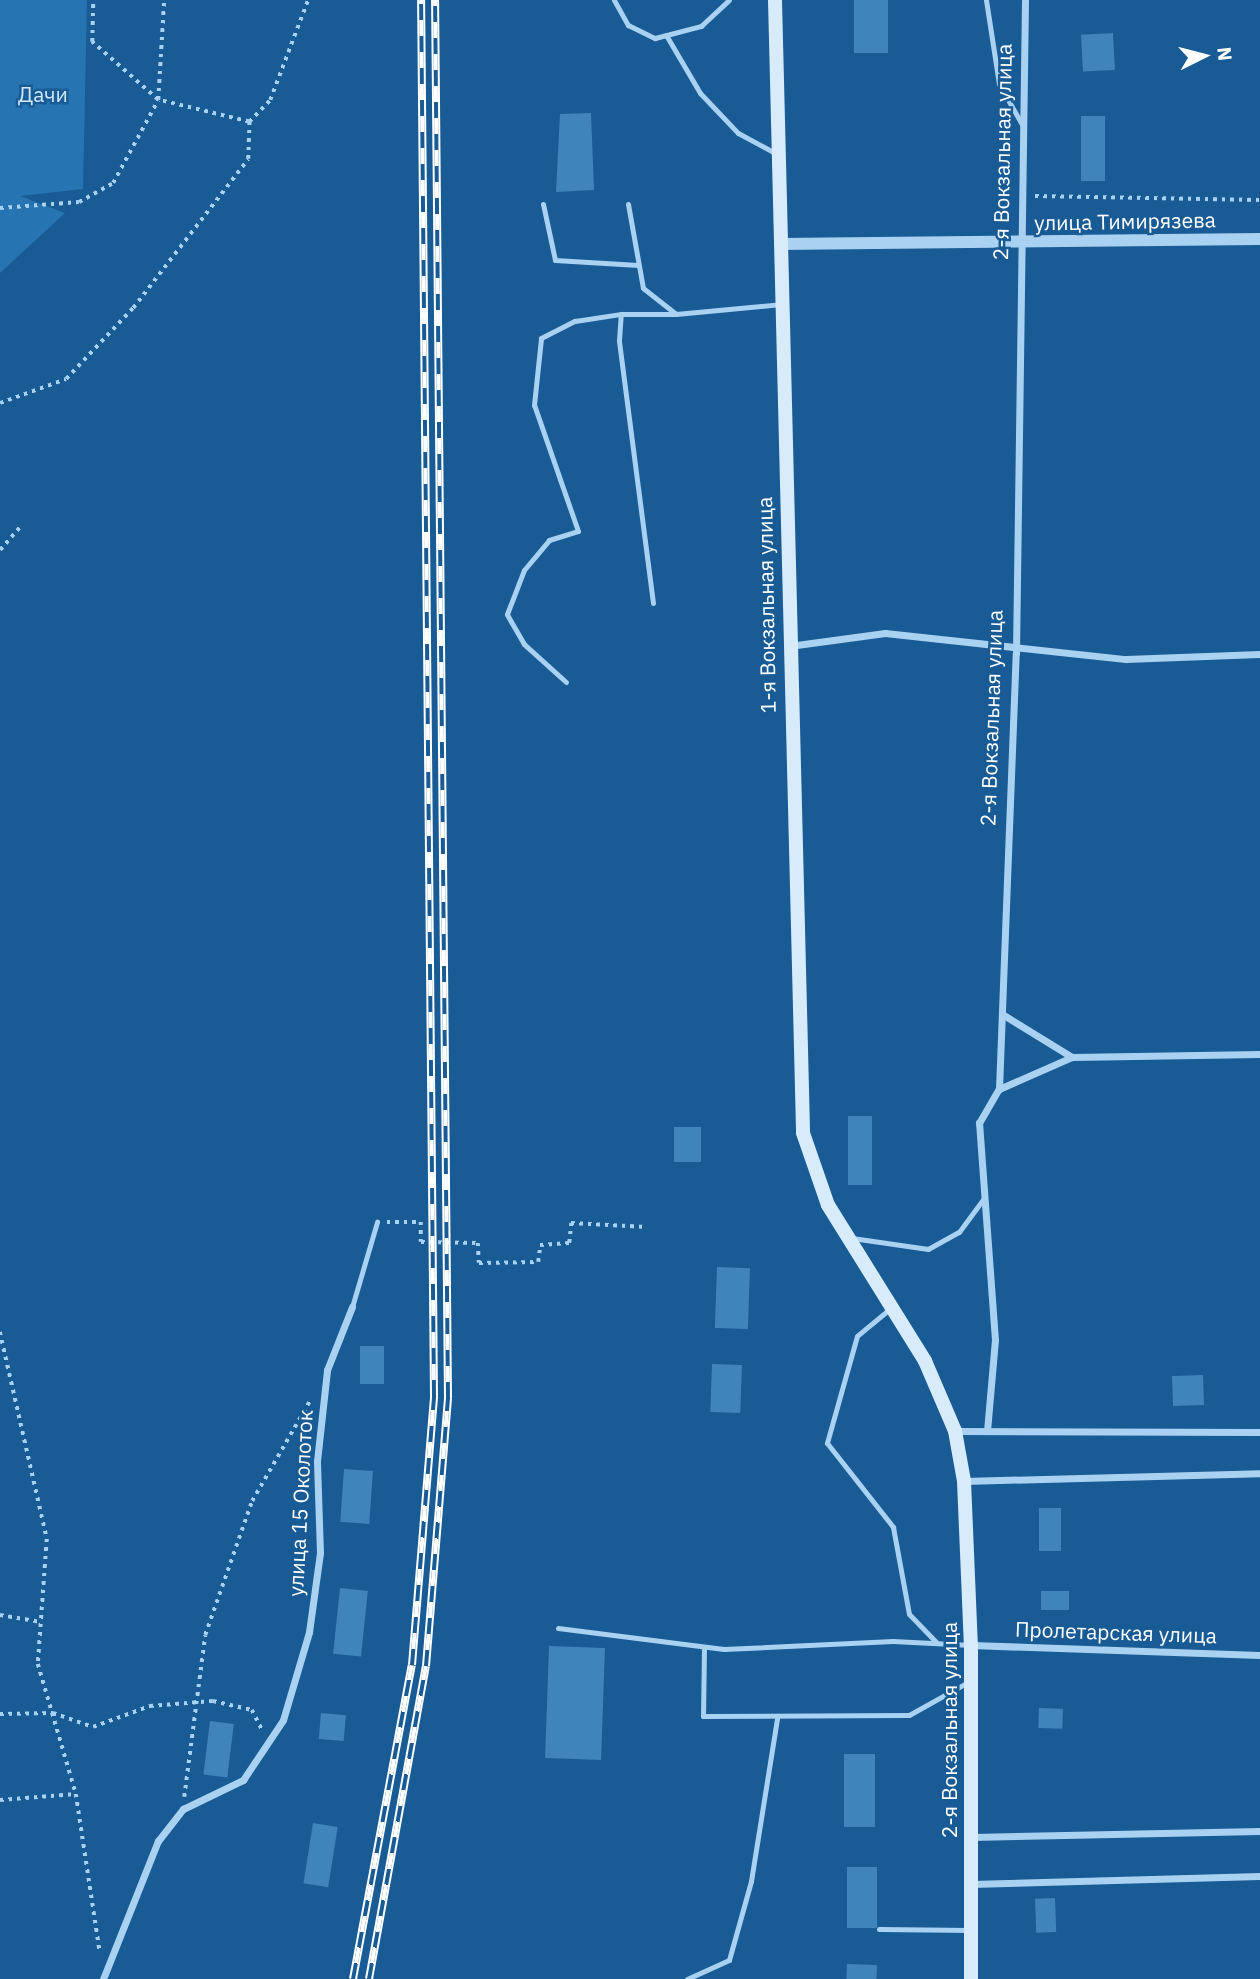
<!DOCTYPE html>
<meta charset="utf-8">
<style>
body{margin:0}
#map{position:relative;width:1260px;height:1979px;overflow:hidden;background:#185b95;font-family:"IBM Plex Sans",sans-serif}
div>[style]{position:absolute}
.green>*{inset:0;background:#2774b2}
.building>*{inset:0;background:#4084bc;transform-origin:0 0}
.path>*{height:3.5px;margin-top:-1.75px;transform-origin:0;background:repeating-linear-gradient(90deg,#a9d1f1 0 3.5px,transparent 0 8.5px)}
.service>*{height:5px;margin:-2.5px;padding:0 2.5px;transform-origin:2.5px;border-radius:2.5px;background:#a9d1f1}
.minor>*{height:7px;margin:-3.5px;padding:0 3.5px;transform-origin:3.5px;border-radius:3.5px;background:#a9d1f1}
.tertiary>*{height:12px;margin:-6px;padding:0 6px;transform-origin:6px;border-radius:6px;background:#a9d1f1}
.secondary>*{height:14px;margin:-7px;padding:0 7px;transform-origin:7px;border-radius:7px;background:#d7ebfb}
.rail>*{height:8px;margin-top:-4px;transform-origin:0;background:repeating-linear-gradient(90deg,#185b95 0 16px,#fff 0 32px);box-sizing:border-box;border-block:2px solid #fff}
span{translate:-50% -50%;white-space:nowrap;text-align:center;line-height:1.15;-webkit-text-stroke:5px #185b95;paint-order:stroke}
.park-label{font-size:21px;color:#d0e8fc}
.street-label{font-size:21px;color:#fff}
.north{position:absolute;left:1169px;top:21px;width:70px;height:70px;-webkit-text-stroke:5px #185b95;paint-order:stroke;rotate:84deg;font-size:19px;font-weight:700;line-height:28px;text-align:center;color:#fff}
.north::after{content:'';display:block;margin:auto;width:24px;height:32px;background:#fff;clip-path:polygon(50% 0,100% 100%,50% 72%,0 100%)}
</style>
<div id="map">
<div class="green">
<i style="clip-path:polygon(0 0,87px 0,83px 189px,20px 196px,65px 213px,0 273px)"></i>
</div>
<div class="building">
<i style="left:854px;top:0;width:34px;height:53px"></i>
<i style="left:1113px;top:33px;width:37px;height:32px;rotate:87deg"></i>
<i style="clip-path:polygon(591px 113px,594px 190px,556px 192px,560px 114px)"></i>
<i style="left:1081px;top:116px;width:24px;height:65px"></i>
<i style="left:848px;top:1116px;width:24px;height:69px"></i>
<i style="left:674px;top:1127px;width:27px;height:35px"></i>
<i style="left:717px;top:1267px;width:33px;height:61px;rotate:2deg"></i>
<i style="left:360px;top:1346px;width:24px;height:38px"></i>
<i style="left:712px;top:1364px;width:30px;height:48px;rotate:2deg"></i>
<i style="left:1203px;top:1375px;width:30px;height:31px;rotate:88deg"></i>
<i style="left:344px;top:1469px;width:29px;height:53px;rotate:4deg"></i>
<i style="left:1039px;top:1508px;width:22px;height:43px"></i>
<i style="left:340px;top:1588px;width:28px;height:66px;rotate:6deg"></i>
<i style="left:1069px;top:1591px;width:19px;height:28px;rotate:90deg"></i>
<i style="left:549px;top:1646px;width:56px;height:112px;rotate:2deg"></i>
<i style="left:1039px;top:1708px;width:24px;height:20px;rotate:2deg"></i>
<i style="left:321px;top:1713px;width:25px;height:26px;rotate:5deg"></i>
<i style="left:210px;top:1721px;width:24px;height:54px;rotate:7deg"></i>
<i style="left:844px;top:1754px;width:31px;height:73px"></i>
<i style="left:313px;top:1823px;width:25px;height:61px;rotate:9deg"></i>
<i style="left:847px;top:1867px;width:30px;height:61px"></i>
<i style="left:1055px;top:1898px;width:34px;height:20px;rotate:88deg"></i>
<i style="left:847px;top:1964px;width:30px;height:15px;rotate:2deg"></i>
</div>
<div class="path">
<i style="left:249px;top:122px;width:30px;rotate:-46deg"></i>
<i style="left:270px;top:100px;width:107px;rotate:-69.2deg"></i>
<i style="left:1035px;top:196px;width:225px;rotate:1deg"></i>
<i style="left:0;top:208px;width:79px;rotate:-4.3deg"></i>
<i style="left:79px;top:202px;width:39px;rotate:-29deg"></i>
<i style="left:113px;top:183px;width:94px;rotate:-61.5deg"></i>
<i style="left:158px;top:100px;width:88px;rotate:-138.7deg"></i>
<i style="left:92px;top:42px;width:42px;rotate:-88.6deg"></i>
<i style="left:0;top:403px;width:70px;rotate:-20deg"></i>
<i style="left:66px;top:379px;width:98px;rotate:-46.7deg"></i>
<i style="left:133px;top:308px;width:188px;rotate:-52.3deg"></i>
<i style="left:248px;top:159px;width:37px;rotate:-88deg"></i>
<i style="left:249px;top:122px;width:94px;rotate:-166.4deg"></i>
<i style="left:158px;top:100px;width:100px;rotate:-86.6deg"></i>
<i style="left:0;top:550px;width:32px;rotate:-49deg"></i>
<i style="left:387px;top:1222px;width:34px"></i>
<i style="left:421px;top:1222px;width:20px;rotate:90deg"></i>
<i style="left:421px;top:1242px;width:57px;rotate:1deg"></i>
<i style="left:478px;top:1243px;width:20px;rotate:87deg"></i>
<i style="left:479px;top:1263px;width:59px;rotate:-1deg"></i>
<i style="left:538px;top:1262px;width:17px;rotate:-83deg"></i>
<i style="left:540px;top:1245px;width:29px;rotate:-4deg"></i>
<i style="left:569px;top:1243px;width:20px;rotate:-84deg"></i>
<i style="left:571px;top:1223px;width:76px;rotate:3deg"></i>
<i style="left:0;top:1332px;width:212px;rotate:77.2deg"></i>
<i style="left:47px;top:1539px;width:125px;rotate:94.1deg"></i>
<i style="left:38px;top:1664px;width:135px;rotate:73.7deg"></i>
<i style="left:76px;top:1794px;width:161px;rotate:81.4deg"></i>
<i style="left:0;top:1615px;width:42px;rotate:9.7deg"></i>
<i style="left:0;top:1714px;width:53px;rotate:-1.1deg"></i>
<i style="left:53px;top:1713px;width:42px;rotate:19.3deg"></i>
<i style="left:93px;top:1727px;width:61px;rotate:-20.2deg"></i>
<i style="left:150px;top:1706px;width:63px;rotate:-4.5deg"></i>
<i style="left:213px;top:1701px;width:40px;rotate:13deg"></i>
<i style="left:252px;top:1710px;width:22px;rotate:63deg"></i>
<i style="left:184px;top:1797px;width:163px;rotate:-82.6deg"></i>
<i style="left:205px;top:1635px;width:142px;rotate:-70.7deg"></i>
<i style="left:252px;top:1501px;width:118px;rotate:-60deg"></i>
<i style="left:0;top:1800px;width:76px;rotate:-4.5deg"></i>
</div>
<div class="service">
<i style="left:614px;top:0;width:29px;rotate:61deg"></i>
<i style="left:628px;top:25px;width:30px;rotate:26deg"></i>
<i style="left:655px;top:38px;width:48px;rotate:-14.6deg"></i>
<i style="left:701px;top:26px;width:38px;rotate:-43deg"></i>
<i style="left:986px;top:0;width:85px;rotate:81.2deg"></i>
<i style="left:999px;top:84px;width:48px;rotate:60.3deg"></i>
<i style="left:666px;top:35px;width:67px;rotate:59.6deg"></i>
<i style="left:700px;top:93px;width:55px;rotate:46.5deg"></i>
<i style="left:738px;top:133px;width:44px;rotate:28.3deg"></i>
<i style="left:543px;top:204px;width:57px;rotate:77.9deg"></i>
<i style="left:555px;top:260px;width:83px;rotate:3.4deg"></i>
<i style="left:628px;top:204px;width:85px;rotate:79.9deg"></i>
<i style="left:643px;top:288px;width:42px;rotate:38.2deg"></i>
<i style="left:676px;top:314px;width:105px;rotate:-5.4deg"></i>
<i style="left:653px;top:603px;width:265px;rotate:-97.4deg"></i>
<i style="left:619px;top:340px;width:26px;rotate:-86deg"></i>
<i style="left:621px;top:314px;width:55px"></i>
<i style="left:566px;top:682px;width:57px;rotate:-137.9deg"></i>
<i style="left:524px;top:644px;width:34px;rotate:-120deg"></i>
<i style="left:507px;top:614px;width:47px;rotate:-68.9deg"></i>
<i style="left:524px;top:570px;width:39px;rotate:-50deg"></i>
<i style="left:549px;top:540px;width:30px;rotate:-17deg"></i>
<i style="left:578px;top:531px;width:133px;rotate:-109.2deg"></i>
<i style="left:534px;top:405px;width:67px;rotate:-84deg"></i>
<i style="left:541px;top:338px;width:38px;rotate:-27deg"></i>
<i style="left:575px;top:321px;width:47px;rotate:-8.7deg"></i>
<i style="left:852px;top:1238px;width:77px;rotate:8.2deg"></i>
<i style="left:928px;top:1249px;width:35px;rotate:-29deg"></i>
<i style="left:959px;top:1232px;width:42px;rotate:-53.7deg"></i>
<i style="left:352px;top:1307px;width:89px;rotate:-73.6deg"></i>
<i style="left:892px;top:1307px;width:45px;rotate:140.4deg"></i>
<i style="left:857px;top:1336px;width:111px;rotate:105.7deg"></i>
<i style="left:827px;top:1443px;width:107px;rotate:51.8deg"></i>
<i style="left:893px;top:1527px;width:88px;rotate:79.6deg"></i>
<i style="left:909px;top:1614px;width:40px;rotate:46deg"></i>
<i style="left:558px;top:1628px;width:167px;rotate:7.2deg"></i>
<i style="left:724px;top:1649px;width:169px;rotate:-2.7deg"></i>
<i style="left:893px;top:1641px;width:78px;rotate:2.9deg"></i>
<i style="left:704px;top:1647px;width:69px;rotate:90.8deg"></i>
<i style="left:703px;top:1716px;width:206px;rotate:-0.3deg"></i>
<i style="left:909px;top:1715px;width:68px;rotate:-29.2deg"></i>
<i style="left:879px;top:1929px;width:92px;rotate:0.6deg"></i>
<i style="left:687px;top:1979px;width:46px;rotate:-24.3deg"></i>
<i style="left:729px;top:1960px;width:82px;rotate:-74.4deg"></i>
<i style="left:751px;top:1881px;width:165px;rotate:-80.9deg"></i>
</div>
<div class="minor">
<i style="left:789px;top:646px;width:97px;rotate:-7.7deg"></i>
<i style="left:885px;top:633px;width:242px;rotate:6.2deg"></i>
<i style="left:1126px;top:659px;width:134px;rotate:-2.1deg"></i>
<i style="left:1002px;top:1014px;width:82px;rotate:31.6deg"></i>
<i style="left:999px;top:1089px;width:80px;rotate:-23.7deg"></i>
<i style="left:1072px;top:1057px;width:188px;rotate:-0.9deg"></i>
<i style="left:956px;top:1431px;width:304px;rotate:0.2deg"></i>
<i style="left:987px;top:1431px;width:91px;rotate:-85deg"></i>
<i style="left:995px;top:1340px;width:218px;rotate:-94.2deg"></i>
<i style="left:979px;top:1123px;width:39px;rotate:-60deg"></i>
<i style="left:999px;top:1089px;width:436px;rotate:-87.8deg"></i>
<i style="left:1016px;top:653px;width:653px;rotate:-89.21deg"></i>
<i style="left:964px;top:1481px;width:296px;rotate:-1.5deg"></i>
<i style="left:971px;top:1645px;width:289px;rotate:2deg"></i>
<i style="left:971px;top:1837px;width:289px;rotate:-1.2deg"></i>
<i style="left:971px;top:1884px;width:289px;rotate:-1.6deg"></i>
<i style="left:103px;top:1979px;width:149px;rotate:-68.3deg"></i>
<i style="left:158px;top:1841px;width:41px;rotate:-52deg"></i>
<i style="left:183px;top:1809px;width:67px;rotate:-25.8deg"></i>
<i style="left:243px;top:1780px;width:72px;rotate:-56.3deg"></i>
<i style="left:283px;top:1720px;width:92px;rotate:-73.5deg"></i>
<i style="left:309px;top:1632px;width:80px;rotate:-82.1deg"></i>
<i style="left:320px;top:1553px;width:92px;rotate:-91.9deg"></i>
<i style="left:317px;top:1461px;width:92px;rotate:-83.7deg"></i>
<i style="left:327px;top:1370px;width:68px;rotate:-68.4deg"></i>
</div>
<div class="tertiary">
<i style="left:780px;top:244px;width:480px;rotate:-0.6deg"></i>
</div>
<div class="secondary">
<i style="left:775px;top:0;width:1133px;rotate:88.58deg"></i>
<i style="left:803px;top:1133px;width:76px;rotate:70.9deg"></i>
<i style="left:828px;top:1205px;width:184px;rotate:58.1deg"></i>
<i style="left:925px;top:1361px;width:76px;rotate:66.8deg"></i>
<i style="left:955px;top:1431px;width:51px;rotate:79.8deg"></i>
<i style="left:964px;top:1481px;width:164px;rotate:87.6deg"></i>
<i style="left:971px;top:1645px;width:334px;rotate:90deg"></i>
</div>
<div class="rail">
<i style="left:353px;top:1979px;width:319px;rotate:-79.4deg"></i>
<i style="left:412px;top:1665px;width:270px;rotate:-85.3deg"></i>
<i style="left:434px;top:1396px;width:1396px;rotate:-90.53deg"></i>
<i style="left:369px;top:1979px;width:318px;rotate:-79.7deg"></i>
<i style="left:426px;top:1666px;width:269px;rotate:-85.3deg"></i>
<i style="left:448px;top:1398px;width:1398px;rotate:-90.53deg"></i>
</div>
<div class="park-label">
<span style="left:43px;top:94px">Дачи</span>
</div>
<div class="street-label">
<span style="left:1002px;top:152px;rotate:-89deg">2-я Вокзальная улица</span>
<span style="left:1125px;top:221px;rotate:-1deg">улица Тимирязева</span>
<span style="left:766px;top:605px;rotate:-91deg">1-я Вокзальная улица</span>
<span style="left:991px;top:718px;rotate:-88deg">2-я Вокзальная улица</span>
<span style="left:300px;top:1503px;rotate:-87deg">улица 15 Околоток</span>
<span style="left:1116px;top:1632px;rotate:2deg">Пролетарская улица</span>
<span style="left:949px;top:1730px;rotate:-90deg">2-я Вокзальная улица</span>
</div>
<div class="north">N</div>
</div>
